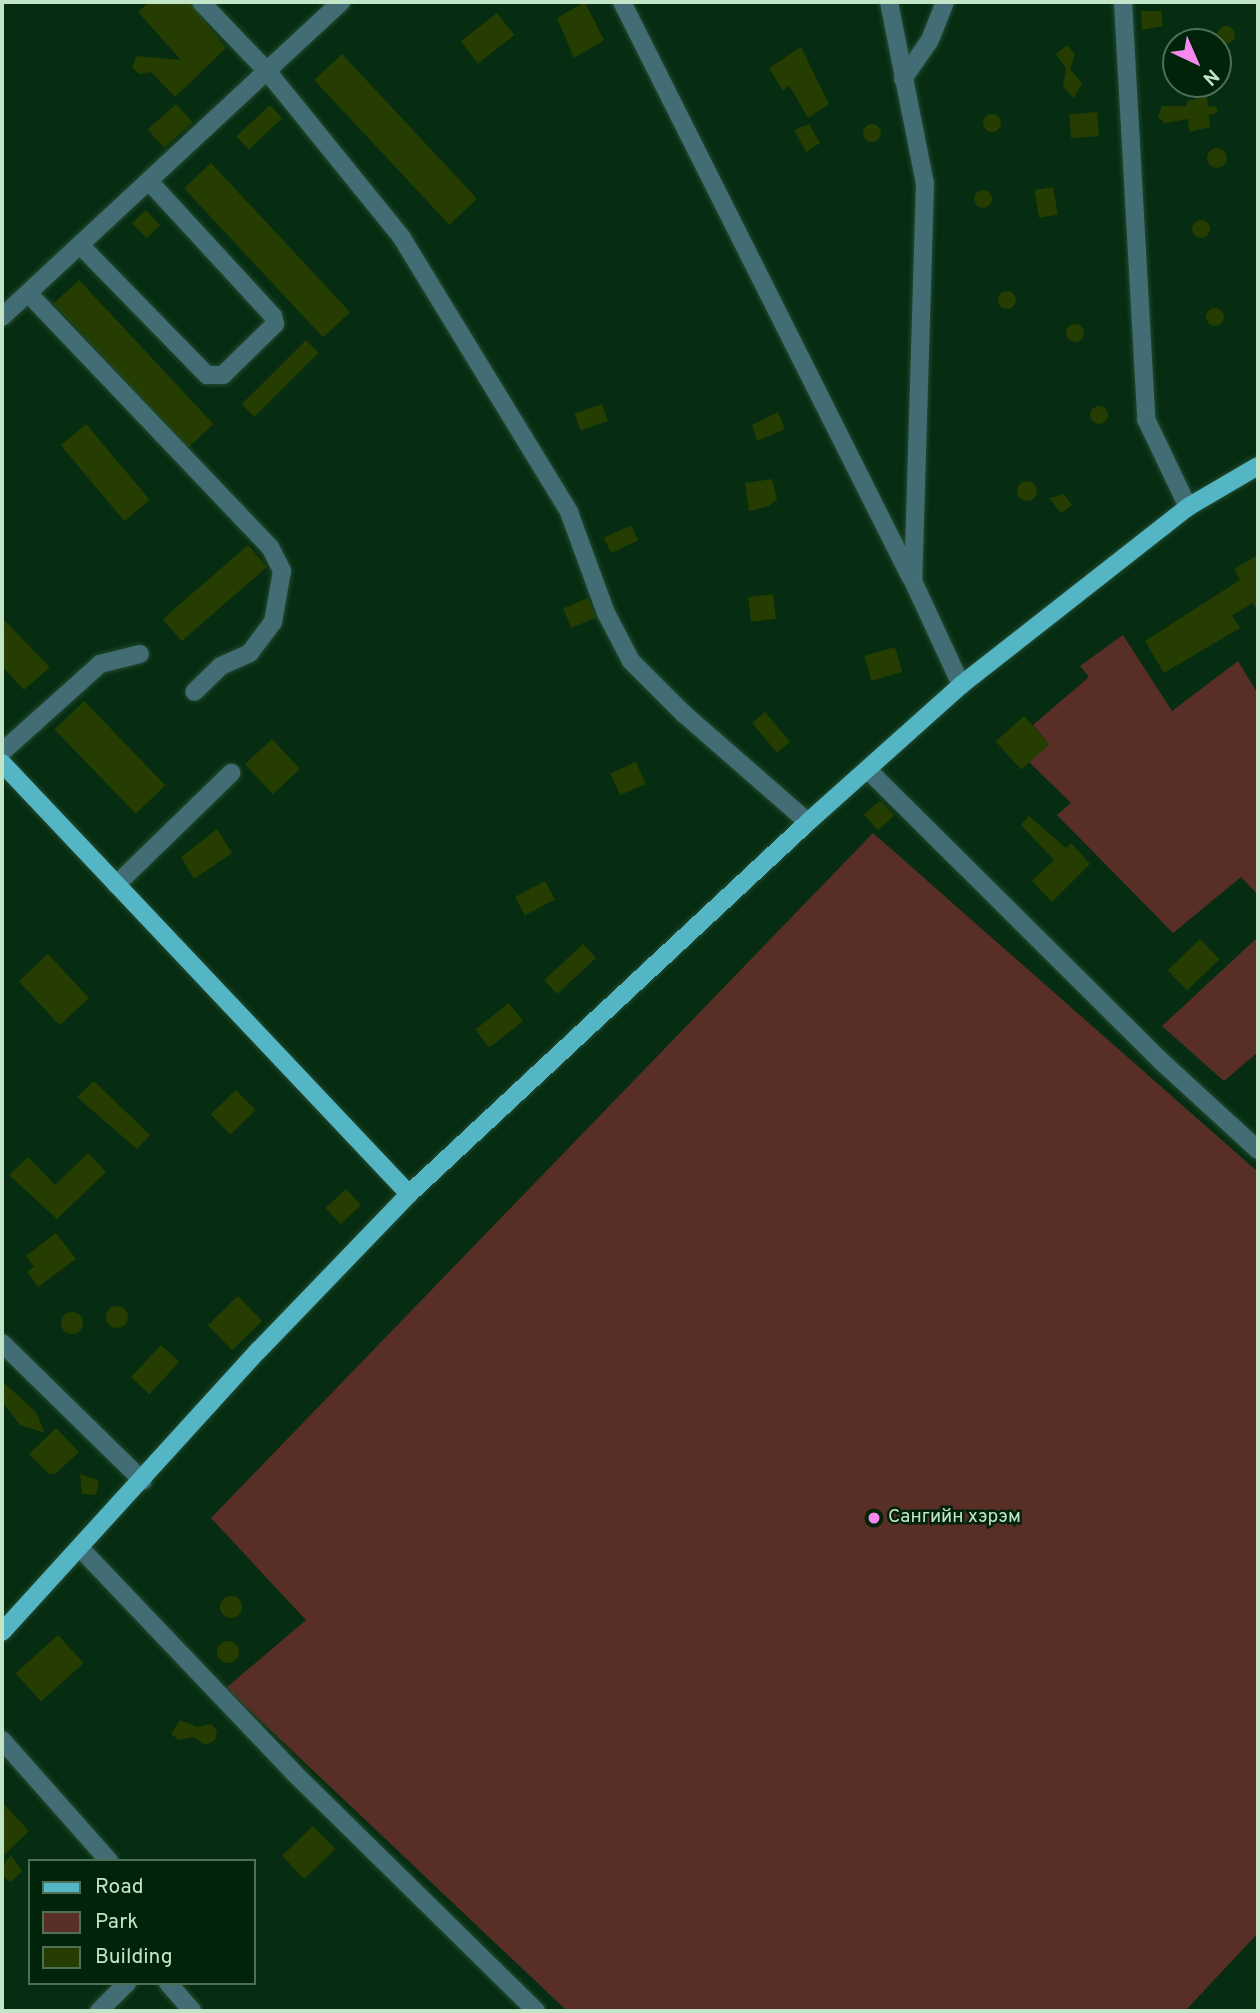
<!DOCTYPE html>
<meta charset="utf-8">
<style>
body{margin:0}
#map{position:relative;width:1260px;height:2013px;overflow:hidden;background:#062d12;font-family:Overpass,sans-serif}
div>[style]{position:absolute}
.green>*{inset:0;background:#592e27}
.building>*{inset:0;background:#253d01;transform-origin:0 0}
.round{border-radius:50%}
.roads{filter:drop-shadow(0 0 2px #244a2f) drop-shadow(0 0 2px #244a2f)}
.minor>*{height:18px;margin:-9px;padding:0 9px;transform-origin:9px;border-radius:9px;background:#426d74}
.major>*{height:18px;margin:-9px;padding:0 9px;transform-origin:9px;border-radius:9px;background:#54b5c5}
.dots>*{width:19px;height:19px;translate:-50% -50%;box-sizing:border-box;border:4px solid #002309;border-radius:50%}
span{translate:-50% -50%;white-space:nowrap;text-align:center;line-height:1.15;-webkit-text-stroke:5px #002309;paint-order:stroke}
.poi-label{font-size:19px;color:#c2e5c8}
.left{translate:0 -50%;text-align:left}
.frame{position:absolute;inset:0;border:4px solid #c2e5c8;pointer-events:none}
.legend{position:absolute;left:28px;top:1859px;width:228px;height:126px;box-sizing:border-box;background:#002309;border:2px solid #4e7155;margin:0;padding:9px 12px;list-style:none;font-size:21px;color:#c2e5c8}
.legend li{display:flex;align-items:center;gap:14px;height:35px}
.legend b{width:35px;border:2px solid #4e7155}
.north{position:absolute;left:1162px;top:28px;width:70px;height:70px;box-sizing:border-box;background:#002309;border:2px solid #4e7155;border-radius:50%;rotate:136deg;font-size:19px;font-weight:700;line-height:28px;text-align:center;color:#c2e5c8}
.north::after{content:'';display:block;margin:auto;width:24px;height:32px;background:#f689ee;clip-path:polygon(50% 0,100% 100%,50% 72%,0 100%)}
</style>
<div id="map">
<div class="green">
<i style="clip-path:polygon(1123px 635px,1172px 711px,1238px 661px,1258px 694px,1258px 895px,1241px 877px,1173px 933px,1057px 815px,1071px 803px,1029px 762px,1049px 744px,1033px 725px,1089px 677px,1080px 666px)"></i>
<i style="clip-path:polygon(873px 833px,1258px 1172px,1258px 1933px,1185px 2011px,567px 2011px,226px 1688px,306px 1620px,211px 1518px)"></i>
<i style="clip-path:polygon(1258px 937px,1258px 1052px,1224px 1081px,1162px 1026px)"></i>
</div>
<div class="building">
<i style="clip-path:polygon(149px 2px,190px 2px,226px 48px,175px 97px,151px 72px,139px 74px,132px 67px,137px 56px,181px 60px,138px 12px)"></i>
<i style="clip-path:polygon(585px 2px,604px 40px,574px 58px,557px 18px)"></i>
<i style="clip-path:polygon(1141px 11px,1161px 11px,1163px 26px,1142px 30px)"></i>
<i style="left:497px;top:13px;width:28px;height:46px;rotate:52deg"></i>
<i class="round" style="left:1217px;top:26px;width:18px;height:18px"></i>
<i style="clip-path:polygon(1067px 45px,1075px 54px,1070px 69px,1082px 83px,1074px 98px,1063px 87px,1066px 68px,1056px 54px)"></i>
<i style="clip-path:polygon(801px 47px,829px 104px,808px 118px,789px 85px,783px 91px,769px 68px)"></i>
<i style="left:342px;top:54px;width:198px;height:38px;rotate:47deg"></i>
<i style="clip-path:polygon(1207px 97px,1208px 106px,1217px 107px,1217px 113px,1209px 115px,1210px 127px,1189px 132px,1188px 119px,1165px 123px,1158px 117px,1162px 106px,1187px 106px,1187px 101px)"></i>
<i style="left:176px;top:104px;width:25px;height:38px;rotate:48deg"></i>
<i style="left:270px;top:105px;width:18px;height:46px;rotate:47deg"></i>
<i style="left:1097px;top:112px;width:24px;height:28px;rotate:85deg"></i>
<i class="round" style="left:983px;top:114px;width:18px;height:18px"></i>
<i class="round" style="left:863px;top:124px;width:18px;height:18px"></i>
<i style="clip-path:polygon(809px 124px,820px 143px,806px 152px,794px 130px)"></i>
<i class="round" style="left:1207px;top:148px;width:20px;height:20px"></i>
<i style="left:211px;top:163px;width:204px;height:37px;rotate:47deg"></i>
<i style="left:1053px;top:187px;width:28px;height:19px;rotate:80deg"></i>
<i class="round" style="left:974px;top:190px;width:18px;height:18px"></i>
<i style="left:146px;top:210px;width:21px;height:19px;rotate:47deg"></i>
<i class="round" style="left:1192px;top:220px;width:18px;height:18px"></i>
<i style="left:79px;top:280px;width:197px;height:35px;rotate:47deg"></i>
<i class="round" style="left:998px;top:291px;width:18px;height:18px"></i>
<i class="round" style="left:1206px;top:308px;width:18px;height:18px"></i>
<i class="round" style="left:1066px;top:324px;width:18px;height:18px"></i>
<i style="left:306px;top:340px;width:18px;height:91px;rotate:45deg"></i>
<i style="left:602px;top:404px;width:18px;height:29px;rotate:71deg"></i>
<i class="round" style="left:1090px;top:406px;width:18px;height:18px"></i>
<i style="clip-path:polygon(778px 412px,785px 429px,757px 441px,752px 425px)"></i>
<i style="left:86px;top:424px;width:99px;height:33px;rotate:50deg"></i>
<i style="clip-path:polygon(772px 479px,777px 499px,769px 506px,749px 511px,745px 483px)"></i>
<i class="round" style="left:1017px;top:481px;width:20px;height:20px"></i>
<i style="clip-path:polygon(1064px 494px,1072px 505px,1061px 513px,1049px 498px)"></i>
<i style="left:631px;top:525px;width:17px;height:30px;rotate:65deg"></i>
<i style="left:248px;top:545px;width:29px;height:113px;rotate:49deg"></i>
<i style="clip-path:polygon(1258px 555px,1258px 612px,1253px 603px,1232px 615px,1240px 628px,1164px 673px,1145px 641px,1240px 580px,1234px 569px)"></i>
<i style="left:773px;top:594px;width:25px;height:25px;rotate:83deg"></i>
<i style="left:588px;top:598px;width:21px;height:27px;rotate:67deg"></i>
<i style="clip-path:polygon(2px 618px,50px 667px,24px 690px,2px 666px)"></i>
<i style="left:895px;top:647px;width:26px;height:32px;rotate:74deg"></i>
<i style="left:84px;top:701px;width:117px;height:41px;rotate:46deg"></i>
<i style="left:765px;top:712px;width:39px;height:17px;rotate:50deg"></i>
<i style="left:1024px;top:716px;width:38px;height:38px;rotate:48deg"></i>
<i style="left:272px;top:739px;width:41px;height:37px;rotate:47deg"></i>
<i style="left:636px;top:762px;width:24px;height:28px;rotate:66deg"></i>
<i style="left:880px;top:800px;width:21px;height:22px;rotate:47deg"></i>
<i style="clip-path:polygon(1029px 816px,1066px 848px,1071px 843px,1090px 864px,1052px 902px,1032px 881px,1054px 860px,1021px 825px)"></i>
<i style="clip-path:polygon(217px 829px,232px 853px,194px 879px,181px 857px)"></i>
<i style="left:545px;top:881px;width:21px;height:34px;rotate:62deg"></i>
<i style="left:1200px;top:939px;width:28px;height:45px;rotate:46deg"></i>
<i style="left:583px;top:944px;width:19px;height:53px;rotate:47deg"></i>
<i style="left:48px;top:954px;width:60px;height:40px;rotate:47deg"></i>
<i style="left:509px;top:1003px;width:23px;height:43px;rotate:52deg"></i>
<i style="clip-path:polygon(94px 1081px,150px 1135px,137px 1149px,77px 1097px)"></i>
<i style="left:236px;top:1090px;width:28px;height:35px;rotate:46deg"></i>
<i style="clip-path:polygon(88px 1153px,106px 1172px,57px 1219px,9px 1175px,28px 1157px,55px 1185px)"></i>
<i style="left:346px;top:1189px;width:22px;height:28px;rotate:47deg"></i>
<i style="clip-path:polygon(56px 1233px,76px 1259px,38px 1287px,27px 1272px,34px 1267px,26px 1256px)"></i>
<i style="left:238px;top:1296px;width:35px;height:42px;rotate:46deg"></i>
<i class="round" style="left:106px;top:1306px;width:22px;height:22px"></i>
<i class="round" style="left:61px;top:1312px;width:22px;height:22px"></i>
<i style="left:161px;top:1345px;width:25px;height:44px;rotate:43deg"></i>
<i style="clip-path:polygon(2px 1381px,36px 1412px,45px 1433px,20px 1425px,2px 1401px)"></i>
<i style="clip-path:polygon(56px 1428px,79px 1452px,55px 1474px,49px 1474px,29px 1454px)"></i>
<i style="clip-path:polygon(80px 1474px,99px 1481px,96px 1495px,82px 1494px)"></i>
<i class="round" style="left:220px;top:1596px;width:22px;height:22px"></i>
<i style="left:58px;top:1635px;width:38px;height:57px;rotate:48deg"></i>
<i class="round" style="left:217px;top:1641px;width:22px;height:22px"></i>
<i style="clip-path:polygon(180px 1720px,197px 1727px,211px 1724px,217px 1731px,215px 1740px,206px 1745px,193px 1737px,179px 1740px,171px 1734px)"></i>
<i style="clip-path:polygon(2px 1802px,29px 1831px,2px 1857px)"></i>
<i style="left:313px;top:1826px;width:32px;height:43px;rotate:46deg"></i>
<i style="clip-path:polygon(11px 1855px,22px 1871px,11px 1882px,2px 1876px,2px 1866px)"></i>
</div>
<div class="roads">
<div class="minor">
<i style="left:201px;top:2px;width:95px;rotate:46.3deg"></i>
<i style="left:267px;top:71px;width:215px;rotate:51deg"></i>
<i style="left:402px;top:238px;width:321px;rotate:58.6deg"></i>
<i style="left:569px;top:512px;width:108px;rotate:69.9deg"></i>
<i style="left:606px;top:613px;width:54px;rotate:62.5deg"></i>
<i style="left:631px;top:661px;width:75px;rotate:45deg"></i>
<i style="left:684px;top:714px;width:164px;rotate:41.1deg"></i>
<i style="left:622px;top:2px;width:644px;rotate:63.36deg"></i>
<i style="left:889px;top:2px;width:185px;rotate:78.8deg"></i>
<i style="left:925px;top:183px;width:398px;rotate:91.7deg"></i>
<i style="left:913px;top:581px;width:115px;rotate:65.2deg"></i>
<i style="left:1123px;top:2px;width:418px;rotate:86.8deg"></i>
<i style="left:1146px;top:419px;width:98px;rotate:64.5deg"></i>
<i style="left:903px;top:79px;width:47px;rotate:-55.3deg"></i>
<i style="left:930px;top:40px;width:41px;rotate:-68.5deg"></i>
<i style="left:80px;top:245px;width:182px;rotate:45.7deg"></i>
<i style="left:207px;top:375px;width:16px"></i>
<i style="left:223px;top:375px;width:73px;rotate:-44.4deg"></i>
<i style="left:275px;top:324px;width:8px;rotate:-104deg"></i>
<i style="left:273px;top:316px;width:183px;rotate:-132.6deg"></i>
<i style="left:28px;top:293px;width:351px;rotate:46.4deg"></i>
<i style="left:270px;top:547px;width:27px;rotate:63deg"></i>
<i style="left:282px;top:571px;width:52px;rotate:100deg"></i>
<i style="left:273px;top:622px;width:39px;rotate:127deg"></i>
<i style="left:250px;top:653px;width:32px;rotate:156deg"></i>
<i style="left:221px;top:666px;width:37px;rotate:136deg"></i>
<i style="left:2px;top:317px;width:463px;rotate:-42.9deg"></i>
<i style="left:2px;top:752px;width:132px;rotate:-41.9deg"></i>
<i style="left:100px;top:664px;width:41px;rotate:-14deg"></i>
<i style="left:868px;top:770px;width:414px;rotate:44.8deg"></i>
<i style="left:1162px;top:1062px;width:130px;rotate:42.5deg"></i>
<i style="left:116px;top:885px;width:161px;rotate:-44.2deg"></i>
<i style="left:2px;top:1343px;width:197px;rotate:44.4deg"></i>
<i style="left:80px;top:1548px;width:309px;rotate:46.4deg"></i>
<i style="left:293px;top:1772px;width:341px;rotate:44.5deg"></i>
<i style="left:2px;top:1740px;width:162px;rotate:48.5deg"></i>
<i style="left:168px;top:1983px;width:37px;rotate:49deg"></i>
<i style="left:99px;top:2011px;width:40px;rotate:-45deg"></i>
</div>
<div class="major">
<i style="left:2px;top:763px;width:593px;rotate:46.64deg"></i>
<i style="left:2px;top:1632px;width:382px;rotate:-47.7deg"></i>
<i style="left:259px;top:1350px;width:216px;rotate:-46.1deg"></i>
<i style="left:409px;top:1194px;width:546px;rotate:-42.99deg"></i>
<i style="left:808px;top:822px;width:205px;rotate:-41.8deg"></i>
<i style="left:961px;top:685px;width:288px;rotate:-38.1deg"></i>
<i style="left:1188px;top:507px;width:81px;rotate:-30.4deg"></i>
</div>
</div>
<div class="dots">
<i style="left:874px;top:1518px;background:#f689ee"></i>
</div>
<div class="poi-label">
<span class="left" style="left:888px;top:1518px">Сангийн хэрэм</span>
</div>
<div class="frame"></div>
<ul class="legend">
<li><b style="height:9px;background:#54b5c5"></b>Road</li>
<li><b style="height:19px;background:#592e27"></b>Park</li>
<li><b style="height:19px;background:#253d01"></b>Building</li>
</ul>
<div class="north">N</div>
</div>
